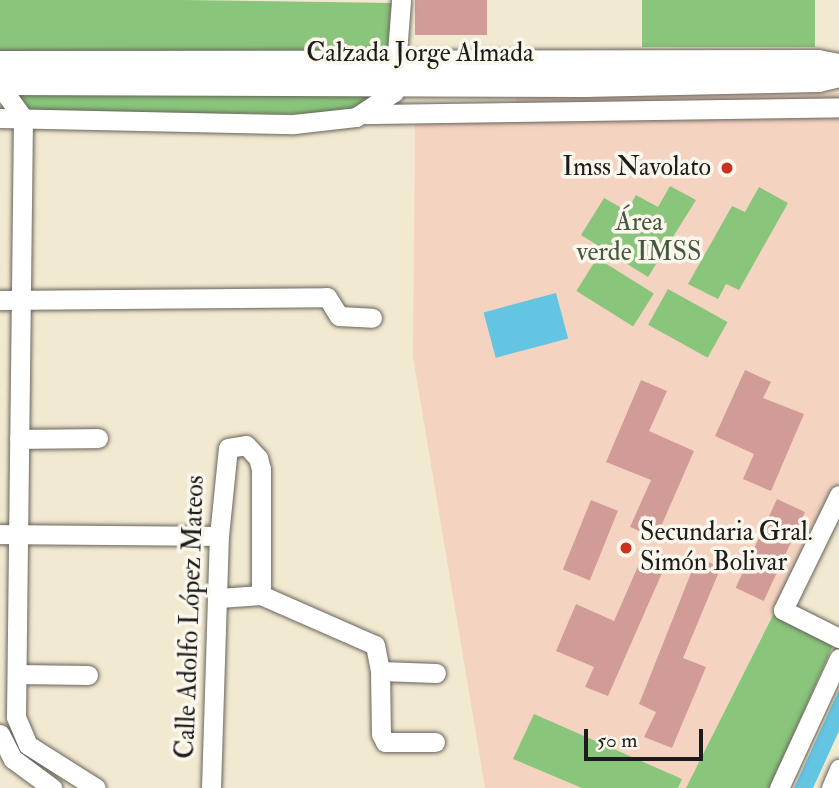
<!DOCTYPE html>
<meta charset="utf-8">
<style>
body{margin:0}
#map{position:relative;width:839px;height:788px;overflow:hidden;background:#f2e9d1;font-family:"IM FELL Double Pica",serif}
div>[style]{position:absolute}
.built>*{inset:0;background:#f5d3c1}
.green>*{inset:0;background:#89c57b;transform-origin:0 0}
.water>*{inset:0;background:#63c5e1;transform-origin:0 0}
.building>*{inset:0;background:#d19c97;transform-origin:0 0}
.roads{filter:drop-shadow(0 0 2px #67645b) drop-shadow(0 0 2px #67645b)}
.minor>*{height:19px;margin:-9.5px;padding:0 9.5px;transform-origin:9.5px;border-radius:9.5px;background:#fff}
.tertiary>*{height:24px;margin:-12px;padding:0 12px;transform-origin:12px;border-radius:12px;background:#fff}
.dots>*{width:19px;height:19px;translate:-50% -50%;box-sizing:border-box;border:4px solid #fbf7ec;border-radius:50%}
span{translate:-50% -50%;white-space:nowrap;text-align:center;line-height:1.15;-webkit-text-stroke:7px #fbf7ec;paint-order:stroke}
.street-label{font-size:26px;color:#1c1c1c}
.poi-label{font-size:26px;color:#1c1c1c}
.right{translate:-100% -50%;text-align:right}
.left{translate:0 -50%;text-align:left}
.park-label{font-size:26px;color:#42573d}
.scale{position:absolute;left:584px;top:729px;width:119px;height:32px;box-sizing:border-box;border:4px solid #1c1c1c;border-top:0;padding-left:9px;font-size:21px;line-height:24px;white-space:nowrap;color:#1c1c1c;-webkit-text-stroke:5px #fbf7ec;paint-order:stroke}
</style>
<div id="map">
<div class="built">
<i style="clip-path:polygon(839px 93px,839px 482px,686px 788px,485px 788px,413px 357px,415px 120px,516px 119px,516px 97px)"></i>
</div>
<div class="green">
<i style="clip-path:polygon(0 0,183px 0,394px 3px,386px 59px,0 51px)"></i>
<i style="left:642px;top:0;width:173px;height:47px"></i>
<i style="clip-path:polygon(378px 87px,365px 106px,332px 114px,43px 113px,23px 109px,13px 97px,21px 91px)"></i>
<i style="clip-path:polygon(670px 186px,696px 200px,648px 277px,581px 235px,604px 198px,627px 211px,636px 195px,658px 207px)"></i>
<i style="clip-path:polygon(759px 187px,788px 203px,739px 290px,726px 284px,718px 299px,688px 284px,732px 206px,745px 212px)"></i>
<i style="left:597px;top:258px;width:67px;height:39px;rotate:32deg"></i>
<i style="left:668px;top:289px;width:68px;height:41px;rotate:29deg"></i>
<i style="clip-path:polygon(774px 613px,835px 641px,770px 788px,686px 788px)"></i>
<i style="clip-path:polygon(534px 714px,682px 779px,678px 788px,582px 788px,513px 759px)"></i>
</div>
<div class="water">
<i style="left:556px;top:293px;width:47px;height:75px;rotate:75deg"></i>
<i style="clip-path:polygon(839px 690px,839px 731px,813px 788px,794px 788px)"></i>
</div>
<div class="building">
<i style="left:415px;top:0;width:72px;height:35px"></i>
<i style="clip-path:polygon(745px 370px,771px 382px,763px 398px,804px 414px,771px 491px,743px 479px,754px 454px,715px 436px)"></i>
<i style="clip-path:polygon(641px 380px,667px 391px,649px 431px,694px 451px,656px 538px,630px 527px,651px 480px,606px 462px)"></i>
<i style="left:777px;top:499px;width:31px;height:98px;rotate:25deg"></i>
<i style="left:591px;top:500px;width:29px;height:75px;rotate:22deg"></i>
<i style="clip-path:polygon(646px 548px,669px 557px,608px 696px,585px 687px,594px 667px,556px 651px,576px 604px,614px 621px)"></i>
<i style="clip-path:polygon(697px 558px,721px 567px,683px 658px,706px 667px,672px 748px,644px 737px,656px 712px,639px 704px)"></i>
</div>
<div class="roads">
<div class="minor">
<i style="left:0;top:86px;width:39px;rotate:54deg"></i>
<i style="left:23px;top:118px;width:599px;rotate:90.67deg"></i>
<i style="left:16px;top:717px;width:30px;rotate:67deg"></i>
<i style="left:28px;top:745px;width:80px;rotate:32.3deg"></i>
<i style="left:366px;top:114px;width:473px;rotate:-0.8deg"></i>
<i style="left:0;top:118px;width:294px;rotate:1.2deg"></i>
<i style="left:294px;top:124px;width:62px;rotate:-6.4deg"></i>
<i style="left:356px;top:117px;width:45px;rotate:-33.3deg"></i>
<i style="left:394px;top:92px;width:92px;rotate:-85.6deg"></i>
<i style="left:0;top:300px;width:327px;rotate:-0.5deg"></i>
<i style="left:327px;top:297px;width:22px;rotate:58deg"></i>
<i style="left:339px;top:316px;width:33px;rotate:3deg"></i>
<i style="left:19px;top:439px;width:79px;rotate:-0.7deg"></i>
<i style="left:839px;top:495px;width:128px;rotate:116deg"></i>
<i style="left:783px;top:610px;width:63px;rotate:26.6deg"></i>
<i style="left:0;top:534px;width:219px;rotate:0.5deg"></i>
<i style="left:219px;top:598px;width:42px;rotate:-4.1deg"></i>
<i style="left:261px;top:595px;width:124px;rotate:23.7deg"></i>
<i style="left:375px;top:645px;width:26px;rotate:79deg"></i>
<i style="left:380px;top:671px;width:63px;rotate:89.1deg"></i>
<i style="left:381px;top:734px;width:9px;rotate:63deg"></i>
<i style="left:385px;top:742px;width:50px"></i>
<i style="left:380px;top:671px;width:56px;rotate:2deg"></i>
<i style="left:17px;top:674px;width:71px;rotate:0.8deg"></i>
<i style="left:0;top:734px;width:28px;rotate:63deg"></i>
<i style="left:13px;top:759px;width:49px;rotate:36.6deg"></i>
<i style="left:211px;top:788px;width:252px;rotate:-88.2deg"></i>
<i style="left:219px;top:536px;width:88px;rotate:-84.2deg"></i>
<i style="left:228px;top:448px;width:18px;rotate:-9deg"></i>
<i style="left:246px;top:445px;width:18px;rotate:47deg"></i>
<i style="left:258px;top:458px;width:11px;rotate:75deg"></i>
<i style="left:261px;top:469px;width:126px;rotate:90deg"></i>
<i style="left:779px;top:788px;width:143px;rotate:-65.2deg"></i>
<i style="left:831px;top:788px;width:21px;rotate:-67deg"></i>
</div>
<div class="tertiary">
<i style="left:0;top:63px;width:818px;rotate:-0.07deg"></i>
<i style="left:818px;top:62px;width:21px;rotate:11deg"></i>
<i style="left:0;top:83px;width:585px;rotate:0.2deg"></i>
<i style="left:585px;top:85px;width:233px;rotate:-1.2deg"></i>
<i style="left:818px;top:80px;width:22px;rotate:-13deg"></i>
</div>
</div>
<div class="dots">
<i style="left:727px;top:168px;background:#c8321e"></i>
<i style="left:626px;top:548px;background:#c8321e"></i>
</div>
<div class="street-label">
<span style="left:420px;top:54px">Calzada Jorge Almada</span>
<span style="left:191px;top:617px;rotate:-88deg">Calle Adolfo López Mateos</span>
</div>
<div class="poi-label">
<span class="right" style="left:711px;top:168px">Imss Navolato</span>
<span class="left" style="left:640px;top:548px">Secundaria Gral.<br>Simón Bolivar</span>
</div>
<div class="park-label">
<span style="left:639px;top:238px">Área<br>verde IMSS</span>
</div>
<div class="scale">50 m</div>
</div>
